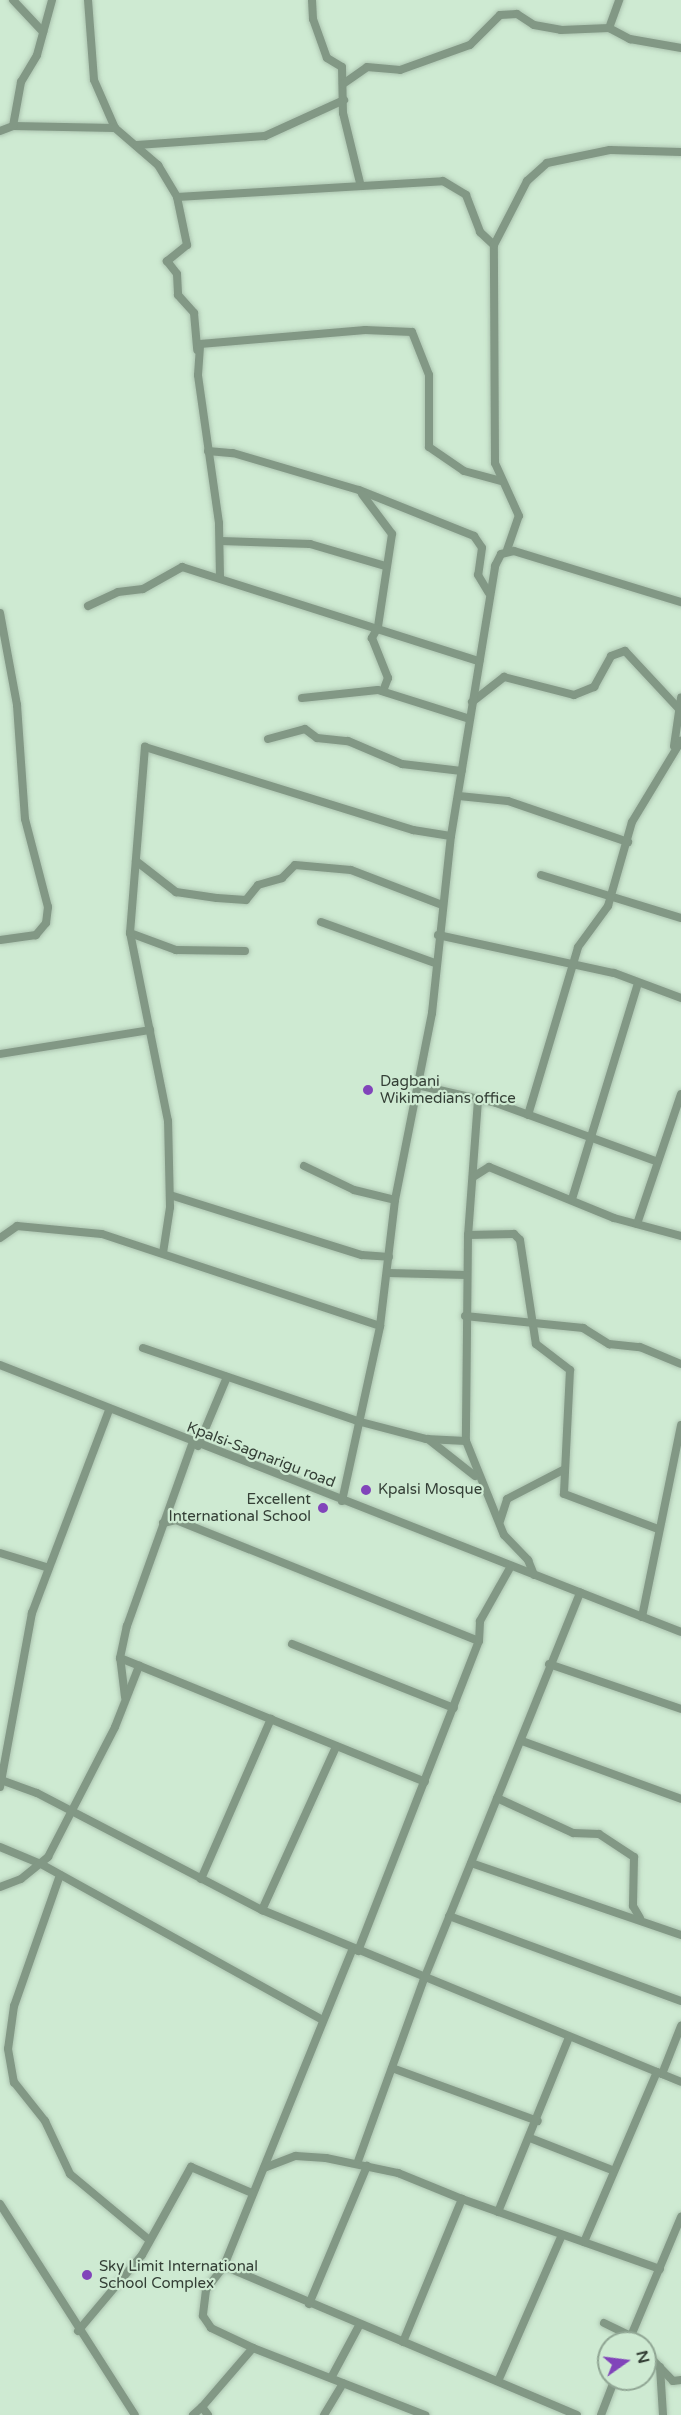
<!DOCTYPE html>
<style>
body{margin:0}
#map{position:relative;width:681px;height:2415px;overflow:hidden;background:#ceead2;font-family:"Varela Round",sans-serif}
div>[style]{position:absolute}
.roads{filter:drop-shadow(0 0 2px #acc4b0) drop-shadow(0 0 2px #acc4b0)}
.minor>*{height:8px;margin:-4px;padding:0 4px;transform-origin:4px;border-radius:4px;background:#829885}
.dots>*{width:16px;height:16px;translate:-50% -50%;box-sizing:border-box;border:3px solid #ceead2;border-radius:50%}
span{translate:-50% -50%;white-space:nowrap;text-align:center;line-height:1.15;-webkit-text-stroke:4.5px #ceead2;paint-order:stroke}
.poi-label{font-size:15px;color:#343f36}
.left{translate:0 -50%;text-align:left}
.right{translate:-100% -50%;text-align:right}
.street-label{font-size:15px;color:#343f36}
.north{position:absolute;left:597px;top:2331px;width:60px;height:60px;box-sizing:border-box;background:#ceead2;border:2px solid #90a694;border-radius:50%;rotate:76deg;font-size:16px;font-weight:700;line-height:24px;text-align:center;color:#343f36}
.north::after{content:'';display:block;margin:auto;width:21px;height:27px;background:#8144ba;clip-path:polygon(50% 0,100% 100%,50% 72%,0 100%)}
</style>
<div id="map">
<div class="roads">
<div class="minor">
<i style="left:13px;top:0;width:44px;rotate:46.8deg"></i>
<i style="left:88px;top:0;width:80px;rotate:85.7deg"></i>
<i style="left:94px;top:80px;width:52px;rotate:66.4deg"></i>
<i style="left:312px;top:0;width:19px;rotate:87deg"></i>
<i style="left:313px;top:19px;width:41px;rotate:70.3deg"></i>
<i style="left:327px;top:58px;width:17px;rotate:31deg"></i>
<i style="left:342px;top:67px;width:46px;rotate:88.8deg"></i>
<i style="left:343px;top:113px;width:72px;rotate:76.3deg"></i>
<i style="left:609px;top:28px;width:30px;rotate:-70deg"></i>
<i style="left:343px;top:84px;width:29px;rotate:-35deg"></i>
<i style="left:367px;top:67px;width:33px;rotate:5deg"></i>
<i style="left:400px;top:70px;width:74px;rotate:-19.7deg"></i>
<i style="left:470px;top:45px;width:42px;rotate:-45deg"></i>
<i style="left:500px;top:15px;width:17px;rotate:-3deg"></i>
<i style="left:517px;top:14px;width:20px;rotate:33deg"></i>
<i style="left:534px;top:25px;width:27px;rotate:10deg"></i>
<i style="left:561px;top:30px;width:48px;rotate:-2.4deg"></i>
<i style="left:609px;top:28px;width:24px;rotate:28deg"></i>
<i style="left:630px;top:39px;width:52px;rotate:10deg"></i>
<i style="left:13px;top:126px;width:102px;rotate:1.1deg"></i>
<i style="left:115px;top:128px;width:57px;rotate:40.7deg"></i>
<i style="left:158px;top:165px;width:37px;rotate:59deg"></i>
<i style="left:177px;top:197px;width:266px;rotate:-3.4deg"></i>
<i style="left:443px;top:181px;width:27px;rotate:31deg"></i>
<i style="left:466px;top:195px;width:40px;rotate:69deg"></i>
<i style="left:480px;top:232px;width:19px;rotate:43deg"></i>
<i style="left:0;top:131px;width:14px;rotate:-21deg"></i>
<i style="left:13px;top:126px;width:45px;rotate:-79.7deg"></i>
<i style="left:21px;top:82px;width:31px;rotate:-59deg"></i>
<i style="left:37px;top:55px;width:57px;rotate:-74.7deg"></i>
<i style="left:137px;top:145px;width:128px;rotate:-4deg"></i>
<i style="left:265px;top:136px;width:87px;rotate:-24.5deg"></i>
<i style="left:177px;top:197px;width:49px;rotate:78.2deg"></i>
<i style="left:187px;top:245px;width:26px;rotate:141deg"></i>
<i style="left:167px;top:261px;width:16px;rotate:52deg"></i>
<i style="left:177px;top:274px;width:21px;rotate:87deg"></i>
<i style="left:178px;top:295px;width:24px;rotate:48deg"></i>
<i style="left:194px;top:313px;width:37px;rotate:85deg"></i>
<i style="left:208px;top:451px;width:25px;rotate:5deg"></i>
<i style="left:233px;top:453px;width:131px;rotate:16.4deg"></i>
<i style="left:359px;top:490px;width:124px;rotate:21.8deg"></i>
<i style="left:474px;top:536px;width:14px;rotate:56deg"></i>
<i style="left:482px;top:548px;width:27px;rotate:98deg"></i>
<i style="left:478px;top:575px;width:21px;rotate:59deg"></i>
<i style="left:362px;top:494px;width:50px;rotate:53.1deg"></i>
<i style="left:392px;top:534px;width:94px;rotate:98.6deg"></i>
<i style="left:378px;top:627px;width:13px;rotate:119deg"></i>
<i style="left:372px;top:638px;width:43px;rotate:68.2deg"></i>
<i style="left:388px;top:678px;width:14px;rotate:111deg"></i>
<i style="left:221px;top:541px;width:89px;rotate:1.9deg"></i>
<i style="left:310px;top:544px;width:78px;rotate:16.3deg"></i>
<i style="left:507px;top:550px;width:36px;rotate:-71deg"></i>
<i style="left:519px;top:516px;width:58px;rotate:-114.4deg"></i>
<i style="left:495px;top:463px;width:218px;rotate:-90.3deg"></i>
<i style="left:494px;top:245px;width:72px;rotate:-62.7deg"></i>
<i style="left:527px;top:181px;width:27px;rotate:-42deg"></i>
<i style="left:547px;top:163px;width:64px;rotate:-11.7deg"></i>
<i style="left:610px;top:150px;width:71px;rotate:1.6deg"></i>
<i style="left:220px;top:577px;width:54px;rotate:-91.1deg"></i>
<i style="left:219px;top:523px;width:149px;rotate:-98.1deg"></i>
<i style="left:198px;top:375px;width:31px;rotate:-86deg"></i>
<i style="left:200px;top:344px;width:166px;rotate:-4.8deg"></i>
<i style="left:365px;top:330px;width:47px;rotate:2.4deg"></i>
<i style="left:412px;top:332px;width:46px;rotate:68.4deg"></i>
<i style="left:429px;top:375px;width:72px;rotate:90deg"></i>
<i style="left:429px;top:447px;width:42px;rotate:34.4deg"></i>
<i style="left:464px;top:471px;width:38px;rotate:15deg"></i>
<i style="left:88px;top:606px;width:33px;rotate:-25deg"></i>
<i style="left:118px;top:592px;width:25px;rotate:-7deg"></i>
<i style="left:143px;top:589px;width:45px;rotate:-29.4deg"></i>
<i style="left:182px;top:567px;width:312px;rotate:17.6deg"></i>
<i style="left:0;top:613px;width:94px;rotate:79.5deg"></i>
<i style="left:17px;top:705px;width:114px;rotate:86deg"></i>
<i style="left:25px;top:819px;width:91px;rotate:75.4deg"></i>
<i style="left:48px;top:907px;width:16px;rotate:97deg"></i>
<i style="left:46px;top:923px;width:16px;rotate:130deg"></i>
<i style="left:36px;top:935px;width:36px;rotate:172deg"></i>
<i style="left:302px;top:698px;width:76px;rotate:-6deg"></i>
<i style="left:378px;top:690px;width:96px;rotate:17.5deg"></i>
<i style="left:472px;top:702px;width:41px;rotate:-38deg"></i>
<i style="left:504px;top:677px;width:72px;rotate:14.4deg"></i>
<i style="left:574px;top:695px;width:22px;rotate:-22deg"></i>
<i style="left:594px;top:687px;width:35px;rotate:-61deg"></i>
<i style="left:611px;top:656px;width:15px;rotate:-20deg"></i>
<i style="left:625px;top:651px;width:79px;rotate:47deg"></i>
<i style="left:268px;top:739px;width:38px;rotate:-15deg"></i>
<i style="left:305px;top:729px;width:15px;rotate:37deg"></i>
<i style="left:317px;top:738px;width:31px;rotate:6deg"></i>
<i style="left:348px;top:741px;width:59px;rotate:23.1deg"></i>
<i style="left:402px;top:764px;width:60px;rotate:6.7deg"></i>
<i style="left:674px;top:746px;width:49px;rotate:-81.7deg"></i>
<i style="left:459px;top:796px;width:49px;rotate:5.8deg"></i>
<i style="left:508px;top:801px;width:127px;rotate:18.9deg"></i>
<i style="left:136px;top:861px;width:51px;rotate:37.8deg"></i>
<i style="left:176px;top:892px;width:41px;rotate:8.3deg"></i>
<i style="left:217px;top:898px;width:29px;rotate:4deg"></i>
<i style="left:246px;top:900px;width:19px;rotate:-51deg"></i>
<i style="left:258px;top:885px;width:25px;rotate:-16deg"></i>
<i style="left:282px;top:878px;width:18px;rotate:-45deg"></i>
<i style="left:295px;top:865px;width:56px;rotate:5.1deg"></i>
<i style="left:351px;top:870px;width:97px;rotate:21deg"></i>
<i style="left:541px;top:875px;width:146px;rotate:17.1deg"></i>
<i style="left:321px;top:922px;width:121px;rotate:19.8deg"></i>
<i style="left:130px;top:933px;width:49px;rotate:20.3deg"></i>
<i style="left:176px;top:950px;width:69px;rotate:0.8deg"></i>
<i style="left:438px;top:935px;width:180px;rotate:12.2deg"></i>
<i style="left:614px;top:973px;width:72px;rotate:20.5deg"></i>
<i style="left:0;top:1054px;width:152px;rotate:-9.1deg"></i>
<i style="left:417px;top:1085px;width:81px;rotate:12.8deg"></i>
<i style="left:496px;top:1103px;width:169px;rotate:20deg"></i>
<i style="left:478px;top:1100px;width:135px;rotate:94.2deg"></i>
<i style="left:468px;top:1235px;width:206px;rotate:90.6deg"></i>
<i style="left:466px;top:1441px;width:101px;rotate:68deg"></i>
<i style="left:504px;top:1535px;width:35px;rotate:46deg"></i>
<i style="left:528px;top:1560px;width:16px;rotate:68deg"></i>
<i style="left:528px;top:1115px;width:175px;rotate:-73.4deg"></i>
<i style="left:578px;top:947px;width:51px;rotate:-53.8deg"></i>
<i style="left:608px;top:906px;width:87px;rotate:-74.1deg"></i>
<i style="left:632px;top:822px;width:95px;rotate:-58.8deg"></i>
<i style="left:304px;top:1166px;width:55px;rotate:25.6deg"></i>
<i style="left:354px;top:1190px;width:42px;rotate:13.7deg"></i>
<i style="left:473px;top:1177px;width:19px;rotate:-32deg"></i>
<i style="left:489px;top:1167px;width:135px;rotate:22.2deg"></i>
<i style="left:614px;top:1218px;width:69px;rotate:15deg"></i>
<i style="left:170px;top:1195px;width:201px;rotate:17.4deg"></i>
<i style="left:362px;top:1255px;width:27px;rotate:4deg"></i>
<i style="left:572px;top:1199px;width:226px;rotate:-73deg"></i>
<i style="left:637px;top:1224px;width:137px;rotate:-71.3deg"></i>
<i style="left:468px;top:1235px;width:46px;rotate:-1.2deg"></i>
<i style="left:514px;top:1234px;width:8px;rotate:45deg"></i>
<i style="left:520px;top:1240px;width:105px;rotate:81.3deg"></i>
<i style="left:536px;top:1344px;width:43px;rotate:37.4deg"></i>
<i style="left:570px;top:1370px;width:124px;rotate:92.8deg"></i>
<i style="left:564px;top:1494px;width:100px;rotate:20.4deg"></i>
<i style="left:0;top:1238px;width:21px;rotate:-35deg"></i>
<i style="left:17px;top:1226px;width:85px;rotate:5.4deg"></i>
<i style="left:102px;top:1234px;width:293px;rotate:18.3deg"></i>
<i style="left:163px;top:1253px;width:47px;rotate:-81.3deg"></i>
<i style="left:170px;top:1207px;width:86px;rotate:-91.3deg"></i>
<i style="left:168px;top:1121px;width:192px;rotate:-101.4deg"></i>
<i style="left:130px;top:933px;width:187px;rotate:-85.4deg"></i>
<i style="left:145px;top:747px;width:281px;rotate:17.2deg"></i>
<i style="left:413px;top:830px;width:38px;rotate:9deg"></i>
<i style="left:388px;top:1273px;width:79px;rotate:1.5deg"></i>
<i style="left:465px;top:1316px;width:119px;rotate:5.8deg"></i>
<i style="left:583px;top:1328px;width:31px;rotate:32deg"></i>
<i style="left:609px;top:1344px;width:31px;rotate:6deg"></i>
<i style="left:640px;top:1347px;width:44px;rotate:22.5deg"></i>
<i style="left:143px;top:1348px;width:226px;rotate:18.8deg"></i>
<i style="left:357px;top:1421px;width:71px;rotate:14.6deg"></i>
<i style="left:426px;top:1439px;width:40px;rotate:2.9deg"></i>
<i style="left:0;top:1365px;width:731px;rotate:21.41deg"></i>
<i style="left:428px;top:1439px;width:60px;rotate:38.2deg"></i>
<i style="left:198px;top:1446px;width:75px;rotate:-67.2deg"></i>
<i style="left:342px;top:1501px;width:179px;rotate:-77.7deg"></i>
<i style="left:380px;top:1326px;width:127px;rotate:-83.2deg"></i>
<i style="left:395px;top:1200px;width:191px;rotate:-78.8deg"></i>
<i style="left:432px;top:1013px;width:178px;rotate:-83.9deg"></i>
<i style="left:451px;top:836px;width:274px;rotate:-80.7deg"></i>
<i style="left:495px;top:566px;width:13px;rotate:-63deg"></i>
<i style="left:501px;top:554px;width:13px;rotate:-13deg"></i>
<i style="left:514px;top:551px;width:175px;rotate:17deg"></i>
<i style="left:500px;top:1521px;width:23px;rotate:-72deg"></i>
<i style="left:507px;top:1499px;width:63px;rotate:-27.4deg"></i>
<i style="left:163px;top:1523px;width:13px;rotate:-13deg"></i>
<i style="left:176px;top:1520px;width:326px;rotate:21.8deg"></i>
<i style="left:0;top:1553px;width:51px;rotate:17deg"></i>
<i style="left:642px;top:1617px;width:196px;rotate:-78.5deg"></i>
<i style="left:292px;top:1644px;width:174px;rotate:21.6deg"></i>
<i style="left:120px;top:1658px;width:329px;rotate:22.1deg"></i>
<i style="left:549px;top:1664px;width:139px;rotate:18.8deg"></i>
<i style="left:125px;top:1697px;width:39px;rotate:-97deg"></i>
<i style="left:120px;top:1658px;width:33px;rotate:-78deg"></i>
<i style="left:127px;top:1626px;width:193px;rotate:-70.3deg"></i>
<i style="left:522px;top:1741px;width:169px;rotate:20deg"></i>
<i style="left:1px;top:1780px;width:38px;rotate:20deg"></i>
<i style="left:37px;top:1793px;width:254px;rotate:27.5deg"></i>
<i style="left:262px;top:1910px;width:453px;rotate:22.3deg"></i>
<i style="left:0;top:1787px;width:177px;rotate:-79.6deg"></i>
<i style="left:32px;top:1613px;width:217px;rotate:-69.2deg"></i>
<i style="left:497px;top:1798px;width:84px;rotate:24.7deg"></i>
<i style="left:573px;top:1833px;width:26px;rotate:2deg"></i>
<i style="left:599px;top:1834px;width:42px;rotate:33.3deg"></i>
<i style="left:634px;top:1857px;width:49px;rotate:91.2deg"></i>
<i style="left:633px;top:1906px;width:14px;rotate:60deg"></i>
<i style="left:0;top:1847px;width:44px;rotate:22.5deg"></i>
<i style="left:41px;top:1864px;width:322px;rotate:29deg"></i>
<i style="left:471px;top:1863px;width:222px;rotate:18.9deg"></i>
<i style="left:60px;top:1875px;width:139px;rotate:109.3deg"></i>
<i style="left:14px;top:2006px;width:43px;rotate:97.9deg"></i>
<i style="left:8px;top:2049px;width:34px;rotate:80deg"></i>
<i style="left:14px;top:2082px;width:50px;rotate:51.5deg"></i>
<i style="left:45px;top:2121px;width:59px;rotate:64.7deg"></i>
<i style="left:70px;top:2174px;width:102px;rotate:39.8deg"></i>
<i style="left:201px;top:1879px;width:175px;rotate:-66.4deg"></i>
<i style="left:0;top:1887px;width:22px;rotate:-21deg"></i>
<i style="left:21px;top:1879px;width:35px;rotate:-39deg"></i>
<i style="left:48px;top:1857px;width:146px;rotate:-62.7deg"></i>
<i style="left:115px;top:1727px;width:66px;rotate:-68.5deg"></i>
<i style="left:262px;top:1910px;width:179px;rotate:-65.6deg"></i>
<i style="left:449px;top:1916px;width:247px;rotate:20.1deg"></i>
<i style="left:353px;top:1948px;width:343px;rotate:112.1deg"></i>
<i style="left:224px;top:2266px;width:30px;rotate:127deg"></i>
<i style="left:206px;top:2290px;width:26px;rotate:97deg"></i>
<i style="left:203px;top:2316px;width:14px;rotate:56deg"></i>
<i style="left:211px;top:2328px;width:47px;rotate:25.5deg"></i>
<i style="left:253px;top:2348px;width:185px;rotate:21.3deg"></i>
<i style="left:358px;top:1951px;width:333px;rotate:-68.7deg"></i>
<i style="left:479px;top:1641px;width:20px;rotate:-87deg"></i>
<i style="left:480px;top:1621px;width:63px;rotate:-60.6deg"></i>
<i style="left:392px;top:2068px;width:155px;rotate:20deg"></i>
<i style="left:662px;top:2074px;width:52px;rotate:-68.4deg"></i>
<i style="left:530px;top:2138px;width:88px;rotate:21.3deg"></i>
<i style="left:357px;top:2164px;width:197px;rotate:-70.1deg"></i>
<i style="left:424px;top:1979px;width:417px;rotate:-68deg"></i>
<i style="left:264px;top:2168px;width:34px;rotate:-21deg"></i>
<i style="left:296px;top:2156px;width:30px;rotate:4deg"></i>
<i style="left:326px;top:2158px;width:74px;rotate:11.8deg"></i>
<i style="left:398px;top:2173px;width:69px;rotate:22.1deg"></i>
<i style="left:0;top:2204px;width:250px;rotate:57.4deg"></i>
<i style="left:498px;top:2212px;width:189px;rotate:-67.9deg"></i>
<i style="left:584px;top:2242px;width:185px;rotate:-66.8deg"></i>
<i style="left:224px;top:2266px;width:383px;rotate:22.9deg"></i>
<i style="left:309px;top:2304px;width:150px;rotate:-67.2deg"></i>
<i style="left:604px;top:2323px;width:30px;rotate:26deg"></i>
<i style="left:78px;top:2331px;width:99px;rotate:-49.9deg"></i>
<i style="left:142px;top:2255px;width:101px;rotate:-60.9deg"></i>
<i style="left:191px;top:2167px;width:66px;rotate:23.1deg"></i>
<i style="left:403px;top:2342px;width:155px;rotate:-67.6deg"></i>
<i style="left:462px;top:2199px;width:210px;rotate:19.5deg"></i>
<i style="left:628px;top:2343px;width:137px;rotate:-67.2deg"></i>
<i style="left:645px;top:2352px;width:40px;rotate:46deg"></i>
<i style="left:673px;top:2381px;width:8px;rotate:-7deg"></i>
<i style="left:660px;top:2367px;width:48px;rotate:86.4deg"></i>
<i style="left:331px;top:2378px;width:61px;rotate:-61.8deg"></i>
<i style="left:499px;top:2379px;width:157px;rotate:-66.4deg"></i>
<i style="left:193px;top:2415px;width:12px;rotate:-42deg"></i>
<i style="left:208px;top:2415px;width:10px;rotate:-127deg"></i>
<i style="left:202px;top:2407px;width:78px;rotate:-49.2deg"></i>
<i style="left:324px;top:2415px;width:37px;rotate:-59deg"></i>
<i style="left:601px;top:2415px;width:39px;rotate:-69deg"></i>
</div>
</div>
<div class="dots">
<i style="left:368px;top:1090px;background:#8144ba"></i>
<i style="left:366px;top:1490px;background:#8144ba"></i>
<i style="left:323px;top:1508px;background:#8144ba"></i>
<i style="left:87px;top:2275px;background:#8144ba"></i>
</div>
<div class="poi-label">
<span class="left" style="left:380px;top:1090px">Dagbani<br>Wikimedians office</span>
<span class="left" style="left:378px;top:1490px">Kpalsi Mosque</span>
<span class="right" style="left:311px;top:1508px">Excellent<br>International School</span>
<span class="left" style="left:99px;top:2275px">Sky Limit International<br>School Complex</span>
</div>
<div class="street-label">
<span style="left:261px;top:1455px;rotate:21deg">Kpalsi-Sagnarigu road</span>
</div>
<div class="north">N</div>
</div>
